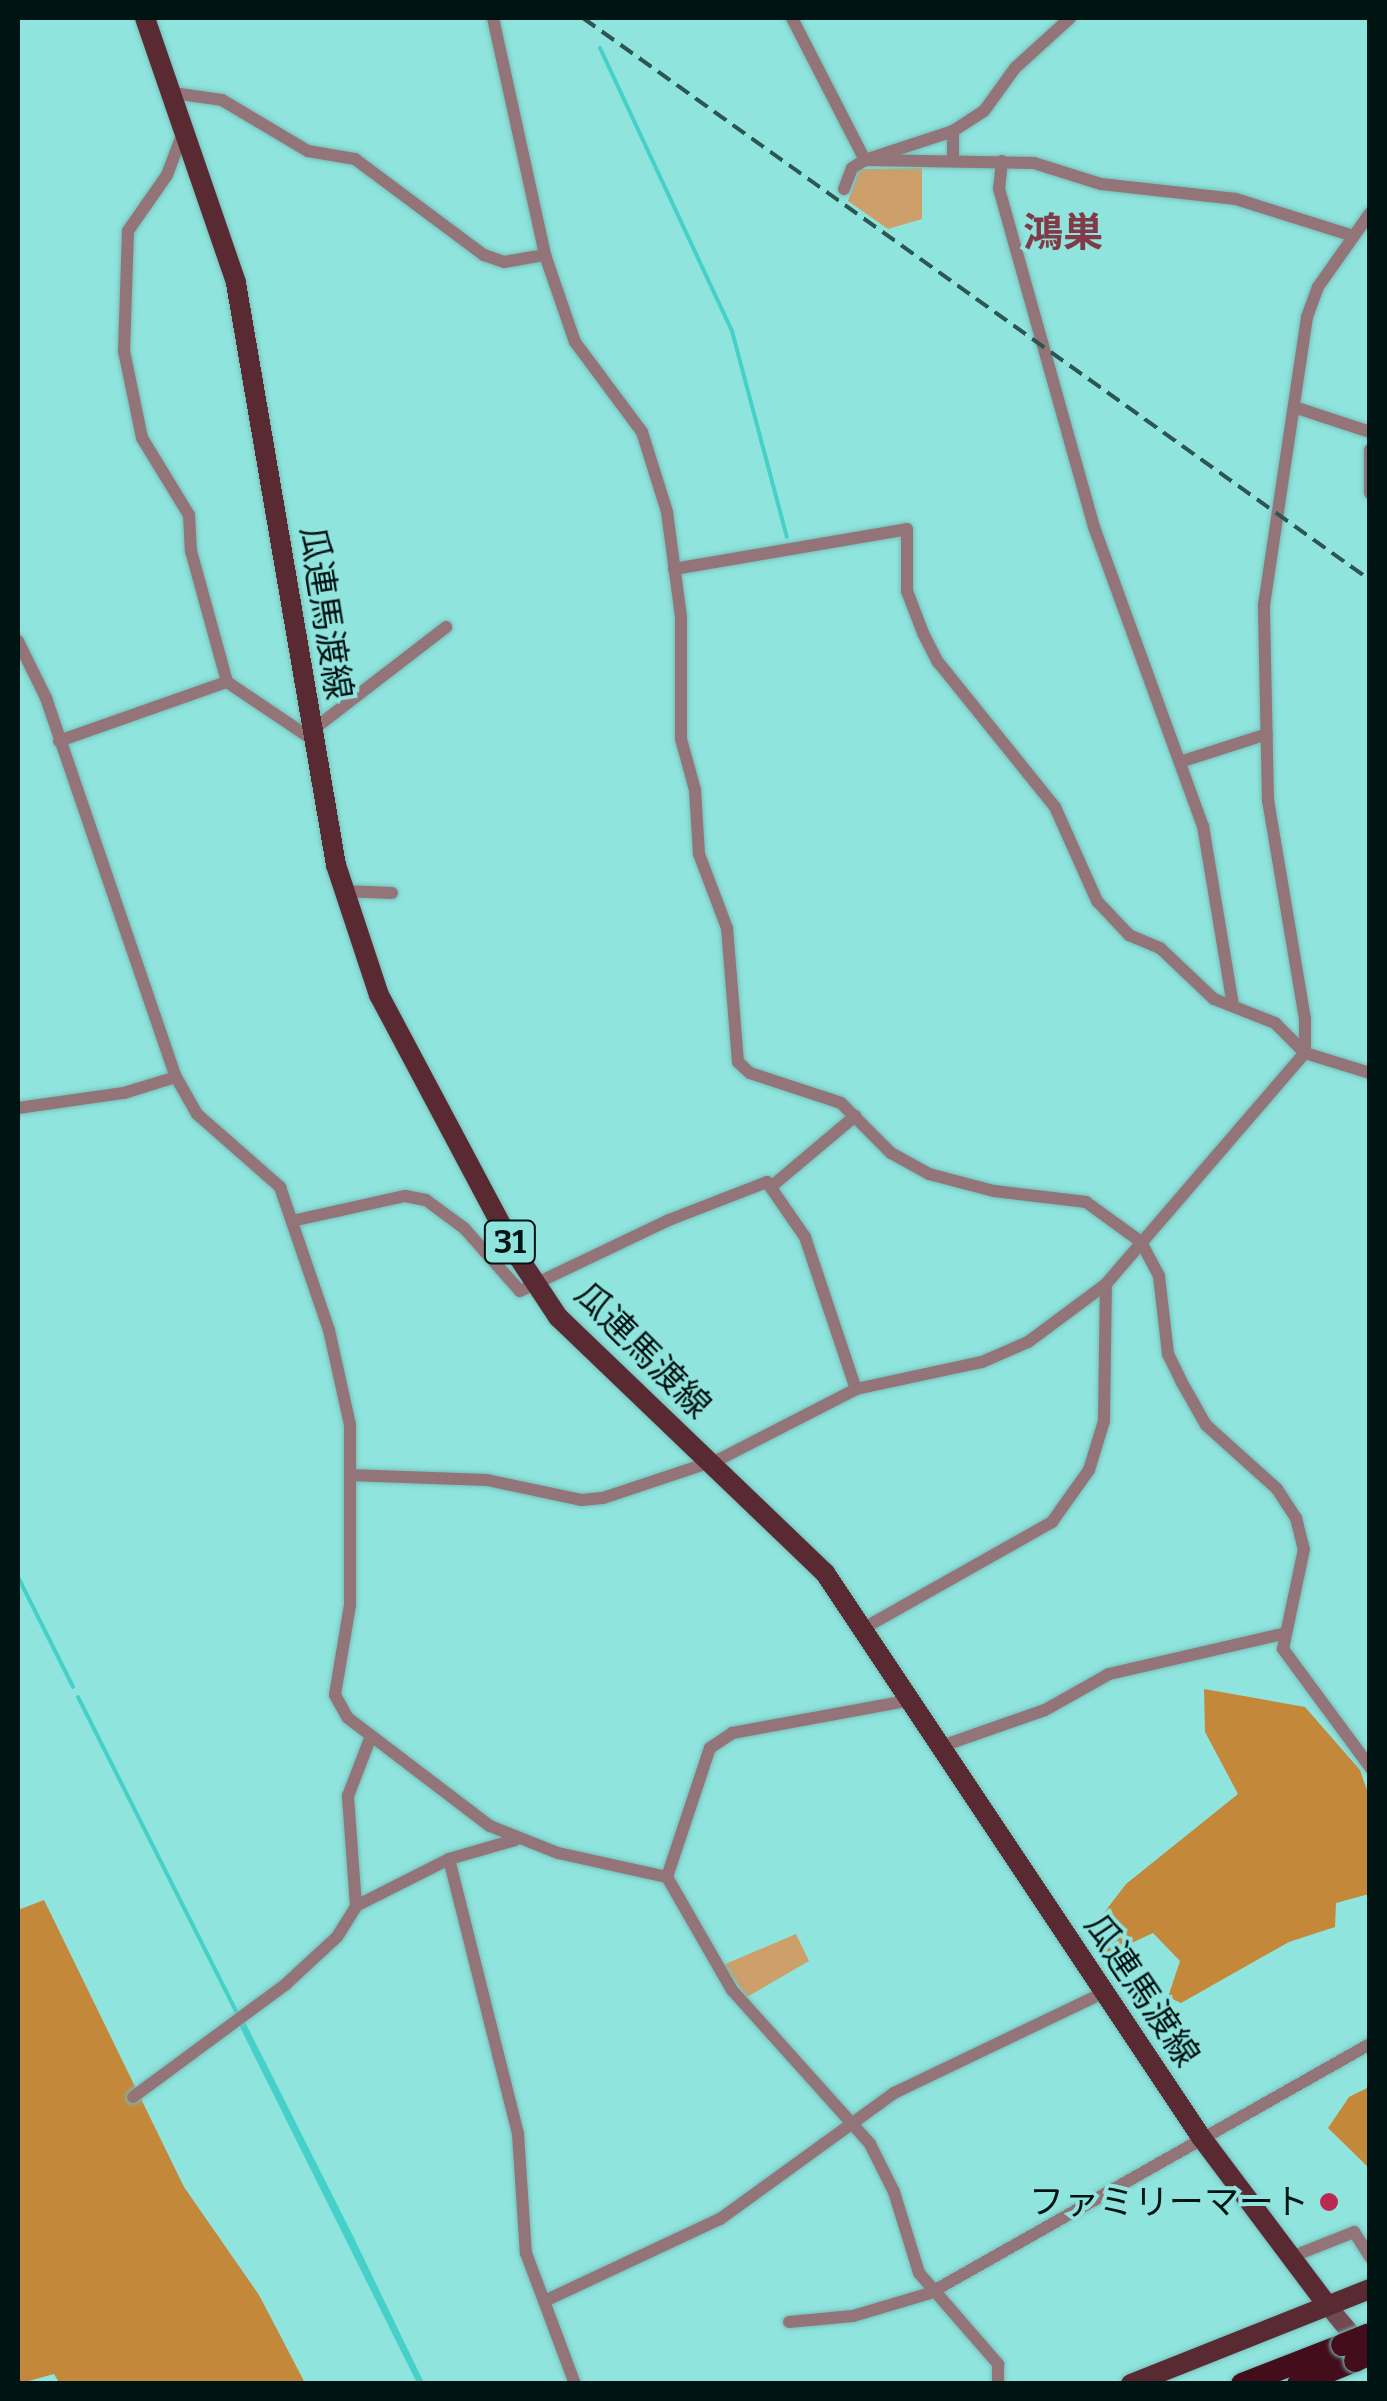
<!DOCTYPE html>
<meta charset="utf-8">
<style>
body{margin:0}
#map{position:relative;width:1387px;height:2401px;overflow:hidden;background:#90e4de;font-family:Bitter,"Noto Sans JP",serif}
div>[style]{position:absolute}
.green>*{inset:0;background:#cd9f6a}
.forest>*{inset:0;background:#c4883b}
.water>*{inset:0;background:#45d0c8}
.stream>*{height:4px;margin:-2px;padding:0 2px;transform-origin:2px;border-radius:2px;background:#45d0c8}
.roads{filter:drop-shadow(0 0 2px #76bfb9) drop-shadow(0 0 2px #76bfb9)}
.street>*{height:12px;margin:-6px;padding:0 6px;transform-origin:6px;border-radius:6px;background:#937579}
.secondary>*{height:18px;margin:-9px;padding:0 9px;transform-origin:9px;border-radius:9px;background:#724950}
.primary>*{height:20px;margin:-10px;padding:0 10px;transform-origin:10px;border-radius:10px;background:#5a2a33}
.highway>*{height:22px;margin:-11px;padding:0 11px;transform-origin:11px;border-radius:11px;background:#440d1b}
.rail>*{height:4px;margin-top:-2px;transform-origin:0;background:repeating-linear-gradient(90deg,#2d5552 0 15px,transparent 0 23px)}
.bridges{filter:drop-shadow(0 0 2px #76bfb9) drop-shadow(0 0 2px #76bfb9)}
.highway-bridge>*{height:22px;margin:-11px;padding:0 11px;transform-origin:11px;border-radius:11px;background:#440d1b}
.dots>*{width:28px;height:28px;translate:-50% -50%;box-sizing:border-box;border:5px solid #90e4de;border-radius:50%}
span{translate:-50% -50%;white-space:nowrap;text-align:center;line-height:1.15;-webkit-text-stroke:8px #90e4de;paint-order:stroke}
.shield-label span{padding:2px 8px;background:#90e4de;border:2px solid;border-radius:8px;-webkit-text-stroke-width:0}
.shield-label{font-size:32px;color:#001413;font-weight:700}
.street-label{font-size:35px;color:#001413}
.poi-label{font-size:35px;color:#001413}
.right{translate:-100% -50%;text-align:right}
.quarter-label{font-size:40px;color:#823a48;font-weight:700}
.frame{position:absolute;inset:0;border:20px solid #001413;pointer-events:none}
</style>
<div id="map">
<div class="green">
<i style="clip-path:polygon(922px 168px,922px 219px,888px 229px,848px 201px,859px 169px)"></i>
<i style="clip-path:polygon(796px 1934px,809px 1961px,747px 1997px,723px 1965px)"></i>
</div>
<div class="forest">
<i style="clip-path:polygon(1204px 1689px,1305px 1707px,1360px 1770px,1369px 1796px,1369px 1894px,1336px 1903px,1335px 1927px,1289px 1942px,1181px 2003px,1168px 1997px,1180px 1961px,1153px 1933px,1108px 1954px,1090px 1931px,1126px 1884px,1238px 1794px,1205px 1732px)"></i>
<i style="clip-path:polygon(44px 1900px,184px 2187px,259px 2295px,305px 2383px,60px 2384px,54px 2374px,18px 2384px,18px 1910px)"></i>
<i style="clip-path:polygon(1369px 2087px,1369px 2168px,1328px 2128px,1349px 2097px)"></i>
</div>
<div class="water">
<i style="clip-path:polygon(245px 2022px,354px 2238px,424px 2383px,417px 2383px,239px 2025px)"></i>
</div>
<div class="stream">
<i style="left:600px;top:48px;width:312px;rotate:65deg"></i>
<i style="left:732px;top:331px;width:213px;rotate:75.1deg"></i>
<i style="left:18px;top:1577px;width:123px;rotate:63.4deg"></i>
<i style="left:78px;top:1697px;width:354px;rotate:63.3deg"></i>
</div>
<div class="roads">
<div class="street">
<i style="left:493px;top:18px;width:243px;rotate:77.6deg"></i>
<i style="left:545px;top:255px;width:92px;rotate:71deg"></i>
<i style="left:575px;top:342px;width:112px;rotate:53.3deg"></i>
<i style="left:642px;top:432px;width:84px;rotate:72.6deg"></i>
<i style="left:667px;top:512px;width:106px;rotate:82.4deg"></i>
<i style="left:681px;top:617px;width:122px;rotate:90deg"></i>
<i style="left:681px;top:739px;width:53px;rotate:74.6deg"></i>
<i style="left:695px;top:790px;width:64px;rotate:86.4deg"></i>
<i style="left:699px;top:854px;width:79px;rotate:69.3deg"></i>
<i style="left:727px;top:928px;width:134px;rotate:85.3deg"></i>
<i style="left:738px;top:1062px;width:16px;rotate:43deg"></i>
<i style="left:750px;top:1073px;width:96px;rotate:18.2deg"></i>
<i style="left:841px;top:1103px;width:71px;rotate:45deg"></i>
<i style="left:891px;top:1153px;width:43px;rotate:28.9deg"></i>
<i style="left:929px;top:1174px;width:67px;rotate:14.7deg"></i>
<i style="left:994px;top:1191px;width:93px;rotate:6.8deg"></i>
<i style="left:1086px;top:1202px;width:68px;rotate:36deg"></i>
<i style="left:1141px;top:1242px;width:38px;rotate:62deg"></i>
<i style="left:1159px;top:1276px;width:79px;rotate:83.4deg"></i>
<i style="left:1168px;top:1354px;width:30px;rotate:64deg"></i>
<i style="left:1181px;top:1381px;width:51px;rotate:60.4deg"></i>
<i style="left:1206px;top:1425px;width:96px;rotate:42deg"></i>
<i style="left:1277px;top:1489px;width:35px;rotate:57deg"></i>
<i style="left:1296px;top:1518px;width:32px;rotate:76deg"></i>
<i style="left:1304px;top:1549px;width:102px;rotate:101.9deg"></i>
<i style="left:1283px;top:1649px;width:147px;rotate:53.6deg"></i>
<i style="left:792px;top:18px;width:160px;rotate:62.8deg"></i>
<i style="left:173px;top:93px;width:49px;rotate:8.1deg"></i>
<i style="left:222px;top:100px;width:100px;rotate:30.7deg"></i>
<i style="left:308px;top:151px;width:48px;rotate:9.7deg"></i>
<i style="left:355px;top:159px;width:161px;rotate:36.7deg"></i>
<i style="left:484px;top:255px;width:21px;rotate:19deg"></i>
<i style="left:504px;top:262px;width:42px;rotate:-9.7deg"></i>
<i style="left:184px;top:130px;width:48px;rotate:110.7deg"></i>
<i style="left:167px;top:175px;width:68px;rotate:124.9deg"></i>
<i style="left:128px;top:231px;width:120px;rotate:91.9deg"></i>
<i style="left:124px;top:351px;width:89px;rotate:78.3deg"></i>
<i style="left:142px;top:438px;width:90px;rotate:58.6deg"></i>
<i style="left:189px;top:515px;width:36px;rotate:87deg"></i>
<i style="left:191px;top:551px;width:136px;rotate:74.6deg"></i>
<i style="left:227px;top:682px;width:95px;rotate:33.9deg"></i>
<i style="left:306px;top:735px;width:177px;rotate:-37.6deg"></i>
<i style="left:953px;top:159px;width:28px;rotate:-90deg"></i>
<i style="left:953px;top:131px;width:37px;rotate:-33deg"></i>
<i style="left:984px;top:111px;width:53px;rotate:-54.2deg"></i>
<i style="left:1015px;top:68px;width:74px;rotate:-42.3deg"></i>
<i style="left:865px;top:160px;width:169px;rotate:1deg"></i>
<i style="left:1034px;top:163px;width:70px;rotate:17.4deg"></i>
<i style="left:1101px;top:184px;width:136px;rotate:6.3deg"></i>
<i style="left:1236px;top:199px;width:123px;rotate:17.5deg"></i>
<i style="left:1002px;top:161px;width:28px;rotate:96deg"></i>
<i style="left:999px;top:189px;width:351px;rotate:74.3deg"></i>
<i style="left:1094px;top:527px;width:318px;rotate:70deg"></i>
<i style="left:1203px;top:826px;width:181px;rotate:80.5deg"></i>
<i style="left:844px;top:189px;width:22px;rotate:-69deg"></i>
<i style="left:852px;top:168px;width:15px;rotate:-32deg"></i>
<i style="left:865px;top:160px;width:93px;rotate:-18.2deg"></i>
<i style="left:1297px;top:408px;width:77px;rotate:18.2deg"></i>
<i style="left:1370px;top:450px;width:43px;rotate:90deg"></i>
<i style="left:674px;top:569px;width:236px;rotate:-9.7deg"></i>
<i style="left:907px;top:529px;width:62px;rotate:90deg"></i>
<i style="left:907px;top:591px;width:45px;rotate:69.1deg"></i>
<i style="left:923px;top:633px;width:33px;rotate:63deg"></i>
<i style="left:938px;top:662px;width:186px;rotate:51.1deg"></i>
<i style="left:1055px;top:807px;width:103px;rotate:65.9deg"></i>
<i style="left:1097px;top:901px;width:47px;rotate:46.7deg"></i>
<i style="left:1129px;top:935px;width:34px;rotate:23deg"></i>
<i style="left:1160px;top:948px;width:74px;rotate:43.4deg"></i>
<i style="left:1214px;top:999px;width:66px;rotate:21.5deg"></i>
<i style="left:1275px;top:1023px;width:42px;rotate:45deg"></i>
<i style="left:1305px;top:1053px;width:68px;rotate:17.1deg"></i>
<i style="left:18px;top:641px;width:64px;rotate:63.8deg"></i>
<i style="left:46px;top:698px;width:401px;rotate:71.1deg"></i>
<i style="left:176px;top:1077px;width:43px;rotate:60.4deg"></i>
<i style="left:197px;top:1114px;width:111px;rotate:41.3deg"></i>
<i style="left:280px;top:1187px;width:151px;rotate:71.1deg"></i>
<i style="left:329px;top:1330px;width:97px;rotate:77.5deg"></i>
<i style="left:350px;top:1425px;width:180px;rotate:90deg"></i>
<i style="left:350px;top:1605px;width:91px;rotate:99.5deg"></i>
<i style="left:335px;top:1695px;width:26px;rotate:61deg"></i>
<i style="left:348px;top:1718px;width:178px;rotate:37.3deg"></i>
<i style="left:490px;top:1826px;width:73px;rotate:21.7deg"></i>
<i style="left:558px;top:1853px;width:112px;rotate:12.4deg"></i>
<i style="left:667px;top:1877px;width:130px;rotate:60.1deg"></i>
<i style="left:732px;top:1990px;width:207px;rotate:48.1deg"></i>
<i style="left:870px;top:2144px;width:54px;rotate:63.4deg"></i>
<i style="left:894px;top:2192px;width:85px;rotate:72.8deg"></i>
<i style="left:919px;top:2273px;width:121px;rotate:49deg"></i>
<i style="left:998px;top:2364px;width:20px;rotate:90deg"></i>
<i style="left:59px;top:741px;width:178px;rotate:-19.4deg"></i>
<i style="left:1180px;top:762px;width:91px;rotate:-17.8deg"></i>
<i style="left:343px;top:891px;width:49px;rotate:2.3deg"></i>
<i style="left:18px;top:1108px;width:107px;rotate:-8.1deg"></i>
<i style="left:124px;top:1093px;width:54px;rotate:-17.1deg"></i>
<i style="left:772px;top:1186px;width:109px;rotate:-40.1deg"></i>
<i style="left:292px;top:1221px;width:116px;rotate:-12.5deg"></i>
<i style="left:405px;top:1196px;width:21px;rotate:11deg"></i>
<i style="left:426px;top:1200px;width:47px;rotate:36.4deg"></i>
<i style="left:464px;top:1228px;width:84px;rotate:48.4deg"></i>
<i style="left:520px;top:1291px;width:165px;rotate:-25.5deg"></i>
<i style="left:669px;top:1220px;width:105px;rotate:-21.2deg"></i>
<i style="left:767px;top:1182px;width:67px;rotate:55.4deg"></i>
<i style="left:805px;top:1237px;width:160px;rotate:71.5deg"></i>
<i style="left:350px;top:1475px;width:137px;rotate:2.1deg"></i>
<i style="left:487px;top:1480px;width:96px;rotate:12deg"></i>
<i style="left:581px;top:1500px;width:22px;rotate:-5deg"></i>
<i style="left:603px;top:1498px;width:123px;rotate:-18.4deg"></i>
<i style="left:720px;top:1459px;width:153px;rotate:-27.2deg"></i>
<i style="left:856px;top:1389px;width:129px;rotate:-12.1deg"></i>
<i style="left:982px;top:1362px;width:50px;rotate:-23.5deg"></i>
<i style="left:1028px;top:1342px;width:97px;rotate:-36.6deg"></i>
<i style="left:1106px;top:1284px;width:305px;rotate:-49.3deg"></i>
<i style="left:1305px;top:1053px;width:34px;rotate:-90deg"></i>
<i style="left:1305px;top:1019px;width:221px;rotate:-99.6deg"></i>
<i style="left:1268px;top:801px;width:196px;rotate:-91.2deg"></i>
<i style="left:1264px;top:605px;width:291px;rotate:-81.5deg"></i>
<i style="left:1307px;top:317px;width:32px;rotate:-70deg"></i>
<i style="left:1318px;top:287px;width:90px;rotate:-54.9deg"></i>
<i style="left:864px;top:1628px;width:216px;rotate:-29.4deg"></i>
<i style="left:1052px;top:1522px;width:64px;rotate:-54.6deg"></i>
<i style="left:1089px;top:1470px;width:51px;rotate:-73deg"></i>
<i style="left:1104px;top:1421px;width:137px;rotate:-89.2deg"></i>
<i style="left:942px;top:1746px;width:109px;rotate:-19.3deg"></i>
<i style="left:1045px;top:1710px;width:73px;rotate:-29.4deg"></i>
<i style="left:1109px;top:1674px;width:178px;rotate:-13deg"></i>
<i style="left:449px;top:1859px;width:284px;rotate:75.9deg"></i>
<i style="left:518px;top:2134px;width:119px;rotate:86.2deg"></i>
<i style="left:526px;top:2253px;width:140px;rotate:69.5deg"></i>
<i style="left:667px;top:1877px;width:136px;rotate:-71.6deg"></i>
<i style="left:710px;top:1748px;width:27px;rotate:-34deg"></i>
<i style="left:732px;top:1733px;width:182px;rotate:-10.4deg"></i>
<i style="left:356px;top:1906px;width:110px;rotate:-94.2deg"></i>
<i style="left:348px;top:1796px;width:64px;rotate:-69deg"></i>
<i style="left:133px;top:2097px;width:190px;rotate:-36.4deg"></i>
<i style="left:286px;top:1984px;width:69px;rotate:-42.7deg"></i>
<i style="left:337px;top:1937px;width:36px;rotate:-58deg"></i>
<i style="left:356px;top:1906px;width:104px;rotate:-26.8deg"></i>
<i style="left:449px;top:1859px;width:69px;rotate:-16.1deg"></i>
<i style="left:1291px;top:2257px;width:68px;rotate:-21.6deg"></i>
<i style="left:1354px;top:2232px;width:30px;rotate:57deg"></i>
<i style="left:549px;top:2299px;width:189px;rotate:-25.1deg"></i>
<i style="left:720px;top:2219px;width:215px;rotate:-35.9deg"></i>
<i style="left:894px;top:2093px;width:234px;rotate:-25.6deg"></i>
<i style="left:789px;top:2322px;width:64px;rotate:-5.4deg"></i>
<i style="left:853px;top:2316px;width:80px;rotate:-16.6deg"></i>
<i style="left:930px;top:2293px;width:506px;rotate:-29.51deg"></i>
</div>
<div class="secondary">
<i style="left:1328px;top:2306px;width:55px;rotate:50.2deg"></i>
</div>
<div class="primary">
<i style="left:145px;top:18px;width:280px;rotate:71deg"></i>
<i style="left:236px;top:283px;width:591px;rotate:80.25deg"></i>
<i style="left:336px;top:865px;width:137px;rotate:71.7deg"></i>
<i style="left:379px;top:995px;width:298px;rotate:62deg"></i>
<i style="left:519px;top:1258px;width:71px;rotate:56.5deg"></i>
<i style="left:558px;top:1317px;width:370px;rotate:43.8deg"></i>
<i style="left:825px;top:1573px;width:678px;rotate:56.31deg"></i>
<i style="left:1201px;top:2137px;width:211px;rotate:53.1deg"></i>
<i style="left:1131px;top:2384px;width:257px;rotate:-21.7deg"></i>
</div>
<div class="highway">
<i style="left:1242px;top:2384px;width:107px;rotate:-21.3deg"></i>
<i style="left:1298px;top:2384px;width:61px;rotate:-22deg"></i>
</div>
</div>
<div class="rail">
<i style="left:583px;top:18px;width:967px;rotate:35.53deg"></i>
</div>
<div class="bridges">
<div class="highway-bridge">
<i style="left:1342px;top:2345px;width:27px;rotate:-22deg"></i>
<i style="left:1355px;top:2361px;width:17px;rotate:-25deg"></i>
</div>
</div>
<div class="dots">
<i style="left:1329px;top:2202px;background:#b92952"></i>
</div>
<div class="shield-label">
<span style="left:510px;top:1242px">31</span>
</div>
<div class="street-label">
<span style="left:326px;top:613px;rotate:81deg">瓜連馬渡線</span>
<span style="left:643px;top:1350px;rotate:45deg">瓜連馬渡線</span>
<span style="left:1142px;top:1990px;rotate:56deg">瓜連馬渡線</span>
</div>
<div class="poi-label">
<span class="right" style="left:1309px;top:2202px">ファミリーマート</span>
</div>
<div class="quarter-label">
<span style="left:1063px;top:233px">鴻巣</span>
</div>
<div class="frame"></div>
</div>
